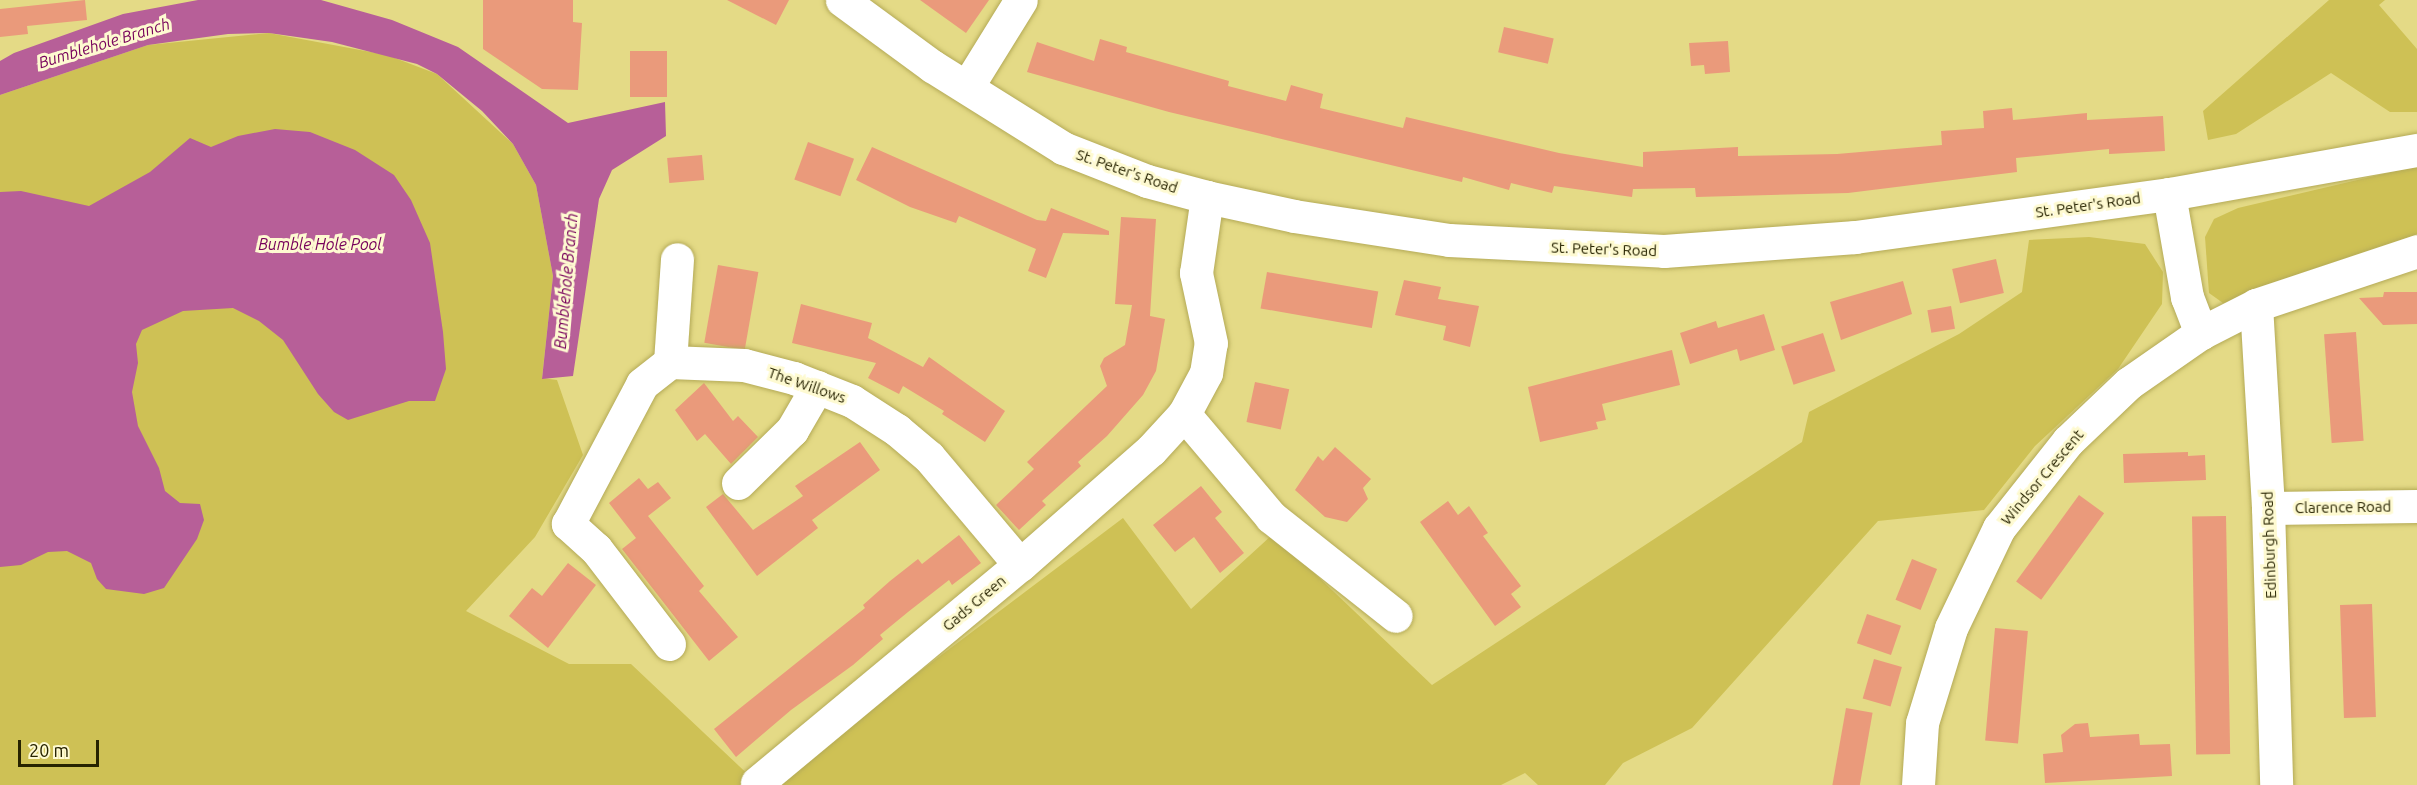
<!DOCTYPE html>
<style>
body{margin:0}
#map{position:relative;width:2417px;height:785px;overflow:hidden;background:#e4da86;font-family:Ubuntu,sans-serif}
div>[style]{position:absolute}
.green>*{inset:0;background:#cec155}
.water>*{inset:0;background:#b75f98}
.building>*{inset:0;background:#ea9a7b;transform-origin:0 0}
.roads{filter:drop-shadow(0 0 2px #b4aa57) drop-shadow(0 0 2px #b4aa57)}
.minor>*{height:33px;margin:-16.5px;padding:0 16.5px;transform-origin:16.5px;border-radius:16.5px;background:#fff}
span{translate:-50% -50%;white-space:nowrap;text-align:center;line-height:1.15;-webkit-text-stroke:6px #fefad1;paint-order:stroke}
.street-label{font-size:15px;color:#272300}
.water-label{font-size:16px;color:#77015b;font-style:italic}
.scale{position:absolute;left:18px;top:740px;width:81px;height:27px;box-sizing:border-box;border:3px solid #272300;border-top:0;padding-left:8px;font-size:18px;line-height:21px;white-space:nowrap;color:#272300;-webkit-text-stroke:4px #fefad1;paint-order:stroke}
</style>
<div id="map">
<div class="green">
<i style="clip-path:polygon(2329px 0,2385px 0,2379px 5px,2417px 49px,2417px 112px,2390px 112px,2331px 73px,2236px 134px,2208px 140px,2203px 111px)"></i>
<i style="clip-path:polygon(269px 33px,387px 55px,437px 74px,513px 144px,536px 185px,553px 276px,542px 378px,557px 380px,583px 455px,535px 537px,466px 611px,569px 664px,631px 664px,757px 783px,769px 785px,1123px 518px,1191px 609px,1273px 534px,1432px 685px,1802px 442px,1809px 412px,1959px 334px,2022px 292px,2029px 240px,2089px 237px,2145px 244px,2163px 272px,2162px 304px,2118px 369px,2035px 446px,1984px 510px,1878px 521px,1692px 728px,1623px 763px,1605px 785px,1538px 785px,1525px 773px,1501px 785px,0 785px,0 95px,148px 45px)"></i>
<i style="clip-path:polygon(2417px 166px,2417px 240px,2245px 300px,2223px 303px,2209px 293px,2205px 237px,2214px 219px,2238px 208px)"></i>
</div>
<div class="water">
<i style="clip-path:polygon(198px 0,321px 0,392px 20px,458px 47px,568px 123px,665px 102px,666px 136px,612px 170px,599px 199px,573px 376px,542px 379px,553px 276px,536px 185px,513px 144px,482px 111px,437px 74px,417px 64px,332px 42px,269px 33px,228px 34px,148px 45px,0 95px,0 61px,14px 53px,123px 14px)"></i>
<i style="clip-path:polygon(275px 129px,310px 132px,355px 150px,394px 175px,411px 200px,430px 243px,443px 332px,446px 369px,435px 401px,409px 401px,348px 420px,334px 412px,318px 394px,283px 340px,259px 321px,233px 308px,183px 311px,142px 330px,136px 344px,138px 363px,132px 392px,138px 426px,159px 468px,165px 491px,180px 503px,200px 504px,204px 520px,197px 539px,164px 588px,144px 594px,106px 589px,97px 579px,91px 563px,67px 551px,48px 552px,21px 565px,0 567px,0 192px,21px 191px,89px 206px,150px 172px,190px 138px,211px 147px,238px 136px)"></i>
</div>
<div class="building">
<i style="clip-path:polygon(85px 0,87px 20px,27px 26px,28px 34px,0 37px,0 9px)"></i>
<i style="clip-path:polygon(483px 0,573px 0,573px 22px,582px 23px,578px 90px,542px 89px,483px 49px)"></i>
<i style="clip-path:polygon(727px 0,789px 0,776px 25px)"></i>
<i style="clip-path:polygon(920px 0,989px 0,966px 33px)"></i>
<i style="left:1504px;top:27px;width:51px;height:26px;rotate:13deg"></i>
<i style="clip-path:polygon(1100px 39px,1127px 47px,1126px 52px,1229px 81px,1228px 86px,1286px 101px,1291px 85px,1323px 94px,1320px 108px,1403px 128px,1406px 117px,1559px 153px,1643px 167px,1643px 152px,1738px 147px,1738px 156px,1837px 154px,1942px 145px,1941px 131px,1984px 128px,1983px 111px,2012px 108px,2013px 120px,2087px 113px,2087px 120px,2163px 116px,2165px 151px,2109px 154px,2109px 149px,2016px 158px,2017px 172px,1848px 193px,1696px 197px,1695px 188px,1633px 189px,1632px 197px,1554px 186px,1552px 193px,1511px 183px,1509px 190px,1463px 177px,1462px 182px,1169px 112px,1027px 72px,1037px 42px,1094px 61px)"></i>
<i style="clip-path:polygon(1728px 41px,1730px 72px,1705px 74px,1704px 65px,1691px 66px,1689px 43px)"></i>
<i style="left:630px;top:51px;width:37px;height:46px"></i>
<i style="left:808px;top:142px;width:49px;height:40px;rotate:20deg"></i>
<i style="clip-path:polygon(872px 147px,1037px 220px,1046px 221px,1051px 208px,1109px 231px,1109px 235px,1063px 233px,1046px 278px,1028px 271px,1036px 249px,959px 216px,956px 223px,910px 207px,856px 180px)"></i>
<i style="left:702px;top:155px;width:25px;height:35px;rotate:85deg"></i>
<i style="clip-path:polygon(1121px 217px,1156px 219px,1150px 316px,1165px 319px,1156px 371px,1143px 395px,1107px 436px,1078px 462px,1081px 466px,1042px 501px,1046px 505px,1019px 530px,996px 505px,1034px 469px,1027px 462px,1107px 386px,1100px 366px,1104px 358px,1125px 345px,1132px 305px,1115px 304px)"></i>
<i style="left:1996px;top:259px;width:35px;height:45px;rotate:77deg"></i>
<i style="left:718px;top:265px;width:41px;height:79px;rotate:10deg"></i>
<i style="left:1267px;top:272px;width:113px;height:37px;rotate:10deg"></i>
<i style="clip-path:polygon(1404px 280px,1441px 287px,1438px 299px,1479px 306px,1470px 347px,1443px 340px,1446px 326px,1395px 315px)"></i>
<i style="clip-path:polygon(1903px 281px,1912px 314px,1841px 340px,1830px 302px)"></i>
<i style="clip-path:polygon(2384px 292px,2417px 292px,2417px 324px,2383px 325px,2359px 298px,2383px 297px)"></i>
<i style="clip-path:polygon(801px 304px,872px 323px,868px 338px,923px 367px,929px 357px,1005px 411px,985px 442px,942px 414px,944px 411px,903px 386px,899px 394px,868px 378px,876px 363px,792px 343px)"></i>
<i style="left:1951px;top:306px;width:23px;height:24px;rotate:80deg"></i>
<i style="clip-path:polygon(1764px 314px,1775px 350px,1740px 361px,1737px 349px,1690px 364px,1680px 333px,1716px 321px,1718px 328px)"></i>
<i style="left:2356px;top:332px;width:109px;height:32px;rotate:86deg"></i>
<i style="left:1823px;top:333px;width:40px;height:44px;rotate:72deg"></i>
<i style="clip-path:polygon(1672px 350px,1680px 385px,1602px 404px,1606px 420px,1596px 422px,1598px 429px,1540px 442px,1528px 387px)"></i>
<i style="left:1255px;top:382px;width:35px;height:41px;rotate:12deg"></i>
<i style="clip-path:polygon(704px 383px,733px 421px,738px 416px,758px 437px,731px 464px,705px 434px,697px 441px,675px 410px)"></i>
<i style="clip-path:polygon(860px 442px,880px 470px,812px 520px,818px 528px,757px 576px,706px 507px,723px 494px,753px 530px,803px 496px,795px 486px)"></i>
<i style="clip-path:polygon(1335px 447px,1371px 479px,1363px 488px,1368px 499px,1347px 522px,1325px 517px,1295px 490px,1318px 456px,1323px 461px)"></i>
<i style="clip-path:polygon(2188px 452px,2188px 456px,2205px 455px,2206px 480px,2124px 483px,2123px 454px)"></i>
<i style="clip-path:polygon(639px 478px,648px 489px,658px 482px,671px 498px,648px 516px,704px 586px,699px 591px,738px 637px,709px 661px,622px 549px,636px 538px,609px 503px)"></i>
<i style="clip-path:polygon(1201px 486px,1222px 512px,1215px 518px,1244px 553px,1220px 573px,1194px 537px,1175px 552px,1153px 525px)"></i>
<i style="left:2079px;top:495px;width:31px;height:107px;rotate:36deg"></i>
<i style="clip-path:polygon(1448px 501px,1458px 515px,1469px 506px,1488px 533px,1483px 536px,1521px 586px,1511px 594px,1521px 607px,1495px 626px,1420px 522px)"></i>
<i style="left:2226px;top:516px;width:238px;height:34px;rotate:89deg"></i>
<i style="clip-path:polygon(959px 535px,981px 563px,952px 585px,949px 580px,908px 612px,880px 635px,883px 639px,853px 665px,791px 710px,736px 757px,714px 729px,865px 608px,863px 605px,890px 581px,918px 559px,922px 564px)"></i>
<i style="left:1912px;top:559px;width:27px;height:44px;rotate:22deg"></i>
<i style="clip-path:polygon(568px 563px,596px 585px,548px 648px,509px 616px,532px 588px,542px 596px)"></i>
<i style="left:2372px;top:604px;width:113px;height:32px;rotate:88deg"></i>
<i style="left:1867px;top:614px;width:36px;height:31px;rotate:19deg"></i>
<i style="left:1995px;top:628px;width:33px;height:113px;rotate:5deg"></i>
<i style="left:1874px;top:659px;width:29px;height:41px;rotate:16deg"></i>
<i style="left:1846px;top:708px;width:27px;height:79px;rotate:10deg"></i>
<i style="clip-path:polygon(2088px 723px,2090px 737px,2139px 734px,2140px 745px,2170px 744px,2172px 776px,2045px 783px,2043px 754px,2063px 752px,2061px 735px,2075px 724px)"></i>
</div>
<div class="roads">
<div class="minor">
<i style="left:842px;top:0;width:112px;rotate:36.3deg"></i>
<i style="left:932px;top:66px;width:155px;rotate:32deg"></i>
<i style="left:1063px;top:148px;width:90px;rotate:21.4deg"></i>
<i style="left:1147px;top:181px;width:62px;rotate:14.9deg"></i>
<i style="left:1207px;top:197px;width:89px;rotate:12.3deg"></i>
<i style="left:1294px;top:216px;width:157px;rotate:8.8deg"></i>
<i style="left:1449px;top:240px;width:215px;rotate:2.9deg"></i>
<i style="left:1664px;top:251px;width:192px;rotate:-4.2deg"></i>
<i style="left:1855px;top:237px;width:317px;rotate:-7.8deg"></i>
<i style="left:2169px;top:194px;width:252px;rotate:-10.1deg"></i>
<i style="left:967px;top:87px;width:102px;rotate:-58.2deg"></i>
<i style="left:2169px;top:194px;width:105px;rotate:80.1deg"></i>
<i style="left:2187px;top:297px;width:39px;rotate:69deg"></i>
<i style="left:2256px;top:305px;width:203px;rotate:86.6deg"></i>
<i style="left:2268px;top:508px;width:277px;rotate:88.3deg"></i>
<i style="left:670px;top:362px;width:103px;rotate:-86.1deg"></i>
<i style="left:1184px;top:414px;width:135px;rotate:49.8deg"></i>
<i style="left:1271px;top:517px;width:159px;rotate:38.4deg"></i>
<i style="left:738px;top:483px;width:76px;rotate:-44.5deg"></i>
<i style="left:792px;top:430px;width:50px;rotate:-59.8deg"></i>
<i style="left:2268px;top:508px;width:149px;rotate:-0.8deg"></i>
<i style="left:669px;top:644px;width:120px;rotate:-127.5deg"></i>
<i style="left:596px;top:549px;width:38px;rotate:-138deg"></i>
<i style="left:568px;top:524px;width:158px;rotate:-62.1deg"></i>
<i style="left:642px;top:384px;width:36px;rotate:-38deg"></i>
<i style="left:670px;top:362px;width:74px;rotate:2.3deg"></i>
<i style="left:744px;top:365px;width:52px;rotate:14.6deg"></i>
<i style="left:794px;top:378px;width:62px;rotate:21.6deg"></i>
<i style="left:852px;top:401px;width:54px;rotate:32.8deg"></i>
<i style="left:897px;top:430px;width:42px;rotate:40.2deg"></i>
<i style="left:929px;top:457px;width:141px;rotate:49.9deg"></i>
<i style="left:757px;top:783px;width:342px;rotate:-39.7deg"></i>
<i style="left:1020px;top:565px;width:174px;rotate:-41.3deg"></i>
<i style="left:1151px;top:450px;width:49px;rotate:-47.5deg"></i>
<i style="left:1184px;top:414px;width:47px;rotate:-61.8deg"></i>
<i style="left:1206px;top:373px;width:30px;rotate:-81deg"></i>
<i style="left:1211px;top:343px;width:72px;rotate:-102.1deg"></i>
<i style="left:1196px;top:273px;width:77px;rotate:-81.8deg"></i>
<i style="left:1918px;top:785px;width:62px;rotate:-86.3deg"></i>
<i style="left:1922px;top:723px;width:99px;rotate:-73deg"></i>
<i style="left:1951px;top:628px;width:111px;rotate:-64.4deg"></i>
<i style="left:1999px;top:528px;width:111px;rotate:-51.6deg"></i>
<i style="left:2068px;top:441px;width:84px;rotate:-43.6deg"></i>
<i style="left:2129px;top:383px;width:88px;rotate:-34.8deg"></i>
<i style="left:2201px;top:333px;width:62px;rotate:-27deg"></i>
<i style="left:2256px;top:305px;width:170px;rotate:-18.5deg"></i>
</div>
</div>
<div class="street-label">
<span style="left:1127px;top:171px;rotate:19deg">St. Peter's Road</span>
<span style="left:2088px;top:205px;rotate:-8deg">St. Peter's Road</span>
<span style="left:1604px;top:249px;rotate:2deg">St. Peter's Road</span>
<span style="left:807px;top:385px;rotate:19deg">The Willows</span>
<span style="left:2042px;top:477px;rotate:-50deg">Windsor Crescent</span>
<span style="left:2343px;top:507px;rotate:-1deg">Clarence Road</span>
<span style="left:2269px;top:545px;rotate:-92deg">Edinburgh Road</span>
<span style="left:974px;top:603px;rotate:-40deg">Gads Green</span>
</div>
<div class="water-label">
<span style="left:104px;top:43px;rotate:-17deg">Bumblehole Branch</span>
<span style="left:320px;top:244px">Bumble Hole Pool</span>
<span style="left:566px;top:281px;rotate:-85deg">Bumblehole Branch</span>
</div>
<div class="scale">20 m</div>
</div>
